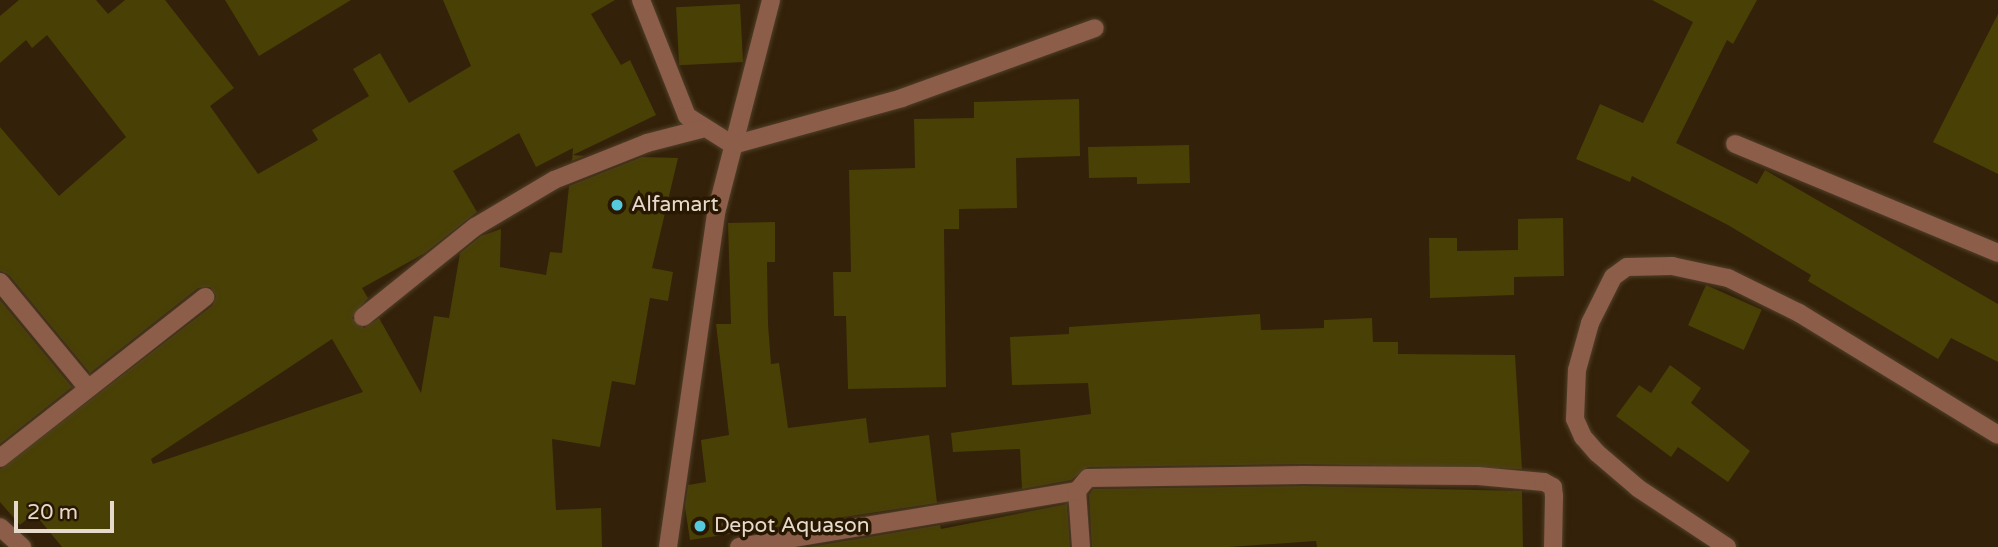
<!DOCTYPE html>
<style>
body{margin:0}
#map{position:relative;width:1998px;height:547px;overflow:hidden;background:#332109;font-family:"Varela Round",sans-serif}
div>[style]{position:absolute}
.building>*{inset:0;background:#494006;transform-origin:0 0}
.roads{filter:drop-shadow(0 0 2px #503f28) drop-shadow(0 0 2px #503f28)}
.minor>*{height:18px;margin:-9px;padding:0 9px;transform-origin:9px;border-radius:9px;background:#8c5d49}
.dots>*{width:19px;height:19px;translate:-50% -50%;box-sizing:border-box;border:4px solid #291801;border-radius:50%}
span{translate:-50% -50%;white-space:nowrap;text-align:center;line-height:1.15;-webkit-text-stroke:7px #291801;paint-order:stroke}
.poi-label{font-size:21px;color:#e6dacc}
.left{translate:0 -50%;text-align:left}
.scale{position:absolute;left:14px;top:501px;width:100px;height:32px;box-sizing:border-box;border:4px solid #e6dacc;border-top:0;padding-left:9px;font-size:21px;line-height:24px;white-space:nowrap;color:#e6dacc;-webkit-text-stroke:5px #291801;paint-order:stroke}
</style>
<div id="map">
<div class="building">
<i style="clip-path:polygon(evenodd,19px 0,96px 0,108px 14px,125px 0,165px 0,234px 88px,210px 106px,258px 174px,318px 140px,312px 130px,369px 96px,353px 69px,380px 53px,409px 103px,471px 66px,443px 0,615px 0,591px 14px,621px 65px,630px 60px,656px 115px,573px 155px,584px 156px,572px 161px,573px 148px,536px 167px,519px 133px,453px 171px,477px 212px,425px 253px,362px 288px,368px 298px,352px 318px,364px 328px,379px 318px,421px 393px,434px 316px,449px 318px,460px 253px,481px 236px,501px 229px,500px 267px,546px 275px,550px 252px,562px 253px,569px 186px,642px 157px,678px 158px,652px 268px,673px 272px,668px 301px,650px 298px,635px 385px,612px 381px,600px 447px,552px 439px,556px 510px,601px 508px,602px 547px,62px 547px,34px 513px,20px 525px,0 502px,0 469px,212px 306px,216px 296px,210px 287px,198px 288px,90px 373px,9px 275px,0 271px,0 127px,59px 196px,126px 137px,47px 35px,32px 48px,26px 40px,0 63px,0 16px,19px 0,332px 339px,363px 392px,153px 464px,151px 459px,332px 339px)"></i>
<i style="clip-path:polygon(225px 0,351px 0,259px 56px)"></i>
<i style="clip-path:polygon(1652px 0,1757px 0,1733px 44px,1727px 40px,1676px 143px,1757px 184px,1765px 170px,1998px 304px,1998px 362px,1951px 338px,1938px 359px,1808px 281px,1811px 275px,1728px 225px,1632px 176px,1630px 182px,1576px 159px,1600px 104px,1643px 123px,1693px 22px)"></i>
<i style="left:740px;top:4px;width:58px;height:64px;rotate:87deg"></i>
<i style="clip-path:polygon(1998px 14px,1998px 174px,1933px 142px)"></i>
<i style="clip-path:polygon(1079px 99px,1080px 156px,1016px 158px,1017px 208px,959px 209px,959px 229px,944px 229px,946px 387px,848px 389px,846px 316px,834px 316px,833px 272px,851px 272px,849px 170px,915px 168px,914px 119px,974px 118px,974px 102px)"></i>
<i style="clip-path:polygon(1189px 145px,1190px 183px,1137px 184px,1137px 177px,1089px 178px,1088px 147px)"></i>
<i style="clip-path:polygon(1563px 218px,1564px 276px,1514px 277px,1514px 295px,1430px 298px,1429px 238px,1457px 238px,1457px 251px,1518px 250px,1518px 219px)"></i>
<i style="clip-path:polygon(775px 222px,775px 262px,767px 262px,768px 324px,771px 364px,779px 363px,788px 428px,866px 418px,869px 443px,929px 435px,937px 503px,690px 540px,685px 507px,688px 485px,706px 482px,701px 440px,729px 435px,716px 324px,731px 324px,728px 223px)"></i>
<i style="left:1706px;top:285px;width:61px;height:44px;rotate:24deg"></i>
<i style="clip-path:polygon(0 300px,72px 387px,0 444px)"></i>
<i style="clip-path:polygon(1260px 314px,1261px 330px,1324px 328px,1324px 320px,1372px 318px,1373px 342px,1398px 342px,1398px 354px,1515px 355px,1522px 469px,1303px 464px,1088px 467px,1071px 480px,1022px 489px,1020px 449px,953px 452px,951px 433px,1091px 414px,1088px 383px,1012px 385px,1010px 337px,1069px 334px,1069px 327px)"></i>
<i style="clip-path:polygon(1670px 365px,1701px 388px,1691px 403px,1750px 451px,1728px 482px,1678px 447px,1671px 457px,1616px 416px,1639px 385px,1651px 393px)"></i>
<i style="clip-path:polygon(1303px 486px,1522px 491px,1523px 547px,1317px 547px,1316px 541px,1228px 547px,1092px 547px,1089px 495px,1093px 489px)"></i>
<i style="clip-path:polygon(1067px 504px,1070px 547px,809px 547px,940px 525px,941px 529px)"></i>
</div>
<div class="roads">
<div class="minor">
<i style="left:641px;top:0;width:125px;rotate:68.4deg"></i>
<i style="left:687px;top:116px;width:54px;rotate:32.2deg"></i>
<i style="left:733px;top:145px;width:175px;rotate:-15.5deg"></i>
<i style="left:902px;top:98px;width:205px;rotate:-19.9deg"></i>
<i style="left:1735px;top:144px;width:285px;rotate:22.5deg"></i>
<i style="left:0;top:282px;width:135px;rotate:50.4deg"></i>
<i style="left:363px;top:317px;width:144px;rotate:-38.8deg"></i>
<i style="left:475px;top:227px;width:92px;rotate:-30.7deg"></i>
<i style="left:554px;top:180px;width:100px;rotate:-21.7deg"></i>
<i style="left:647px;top:143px;width:56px;rotate:-14.5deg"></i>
<i style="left:0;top:458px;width:261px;rotate:-38.1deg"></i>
<i style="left:1077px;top:491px;width:56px;rotate:85.9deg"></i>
<i style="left:0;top:527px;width:30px;rotate:42deg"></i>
<i style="left:668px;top:547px;width:337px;rotate:-81.8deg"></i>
<i style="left:716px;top:213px;width:220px;rotate:-75.5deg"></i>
<i style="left:739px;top:547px;width:343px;rotate:-9.4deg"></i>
<i style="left:1077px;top:491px;width:17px;rotate:-50deg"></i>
<i style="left:1088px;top:478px;width:215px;rotate:-0.8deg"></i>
<i style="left:1303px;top:475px;width:175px;rotate:0.3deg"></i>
<i style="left:1478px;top:476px;width:66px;rotate:5.2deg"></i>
<i style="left:1544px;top:482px;width:10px;rotate:29deg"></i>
<i style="left:1553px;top:487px;width:9px;rotate:84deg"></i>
<i style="left:1554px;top:496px;width:51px;rotate:91.1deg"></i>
<i style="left:1727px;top:547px;width:107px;rotate:-146.5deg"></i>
<i style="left:1638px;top:488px;width:54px;rotate:-139.5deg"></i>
<i style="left:1597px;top:453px;width:21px;rotate:-131deg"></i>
<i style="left:1583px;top:437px;width:20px;rotate:-114deg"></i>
<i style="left:1575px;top:419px;width:49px;rotate:-87.7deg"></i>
<i style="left:1577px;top:370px;width:49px;rotate:-74.5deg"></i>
<i style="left:1590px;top:323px;width:51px;rotate:-63.4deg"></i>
<i style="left:1613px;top:277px;width:17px;rotate:-36deg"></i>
<i style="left:1627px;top:267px;width:45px;rotate:-1.3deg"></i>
<i style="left:1672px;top:266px;width:57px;rotate:12.1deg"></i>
<i style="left:1728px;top:278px;width:79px;rotate:26.2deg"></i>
<i style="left:1799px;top:313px;width:233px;rotate:31.5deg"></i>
</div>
</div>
<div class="dots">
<i style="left:617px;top:205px;background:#55cadf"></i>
<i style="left:700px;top:526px;background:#55cadf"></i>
</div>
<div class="poi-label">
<span class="left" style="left:631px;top:205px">Alfamart</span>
<span class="left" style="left:714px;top:526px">Depot Aquason</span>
</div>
<div class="scale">20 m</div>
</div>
